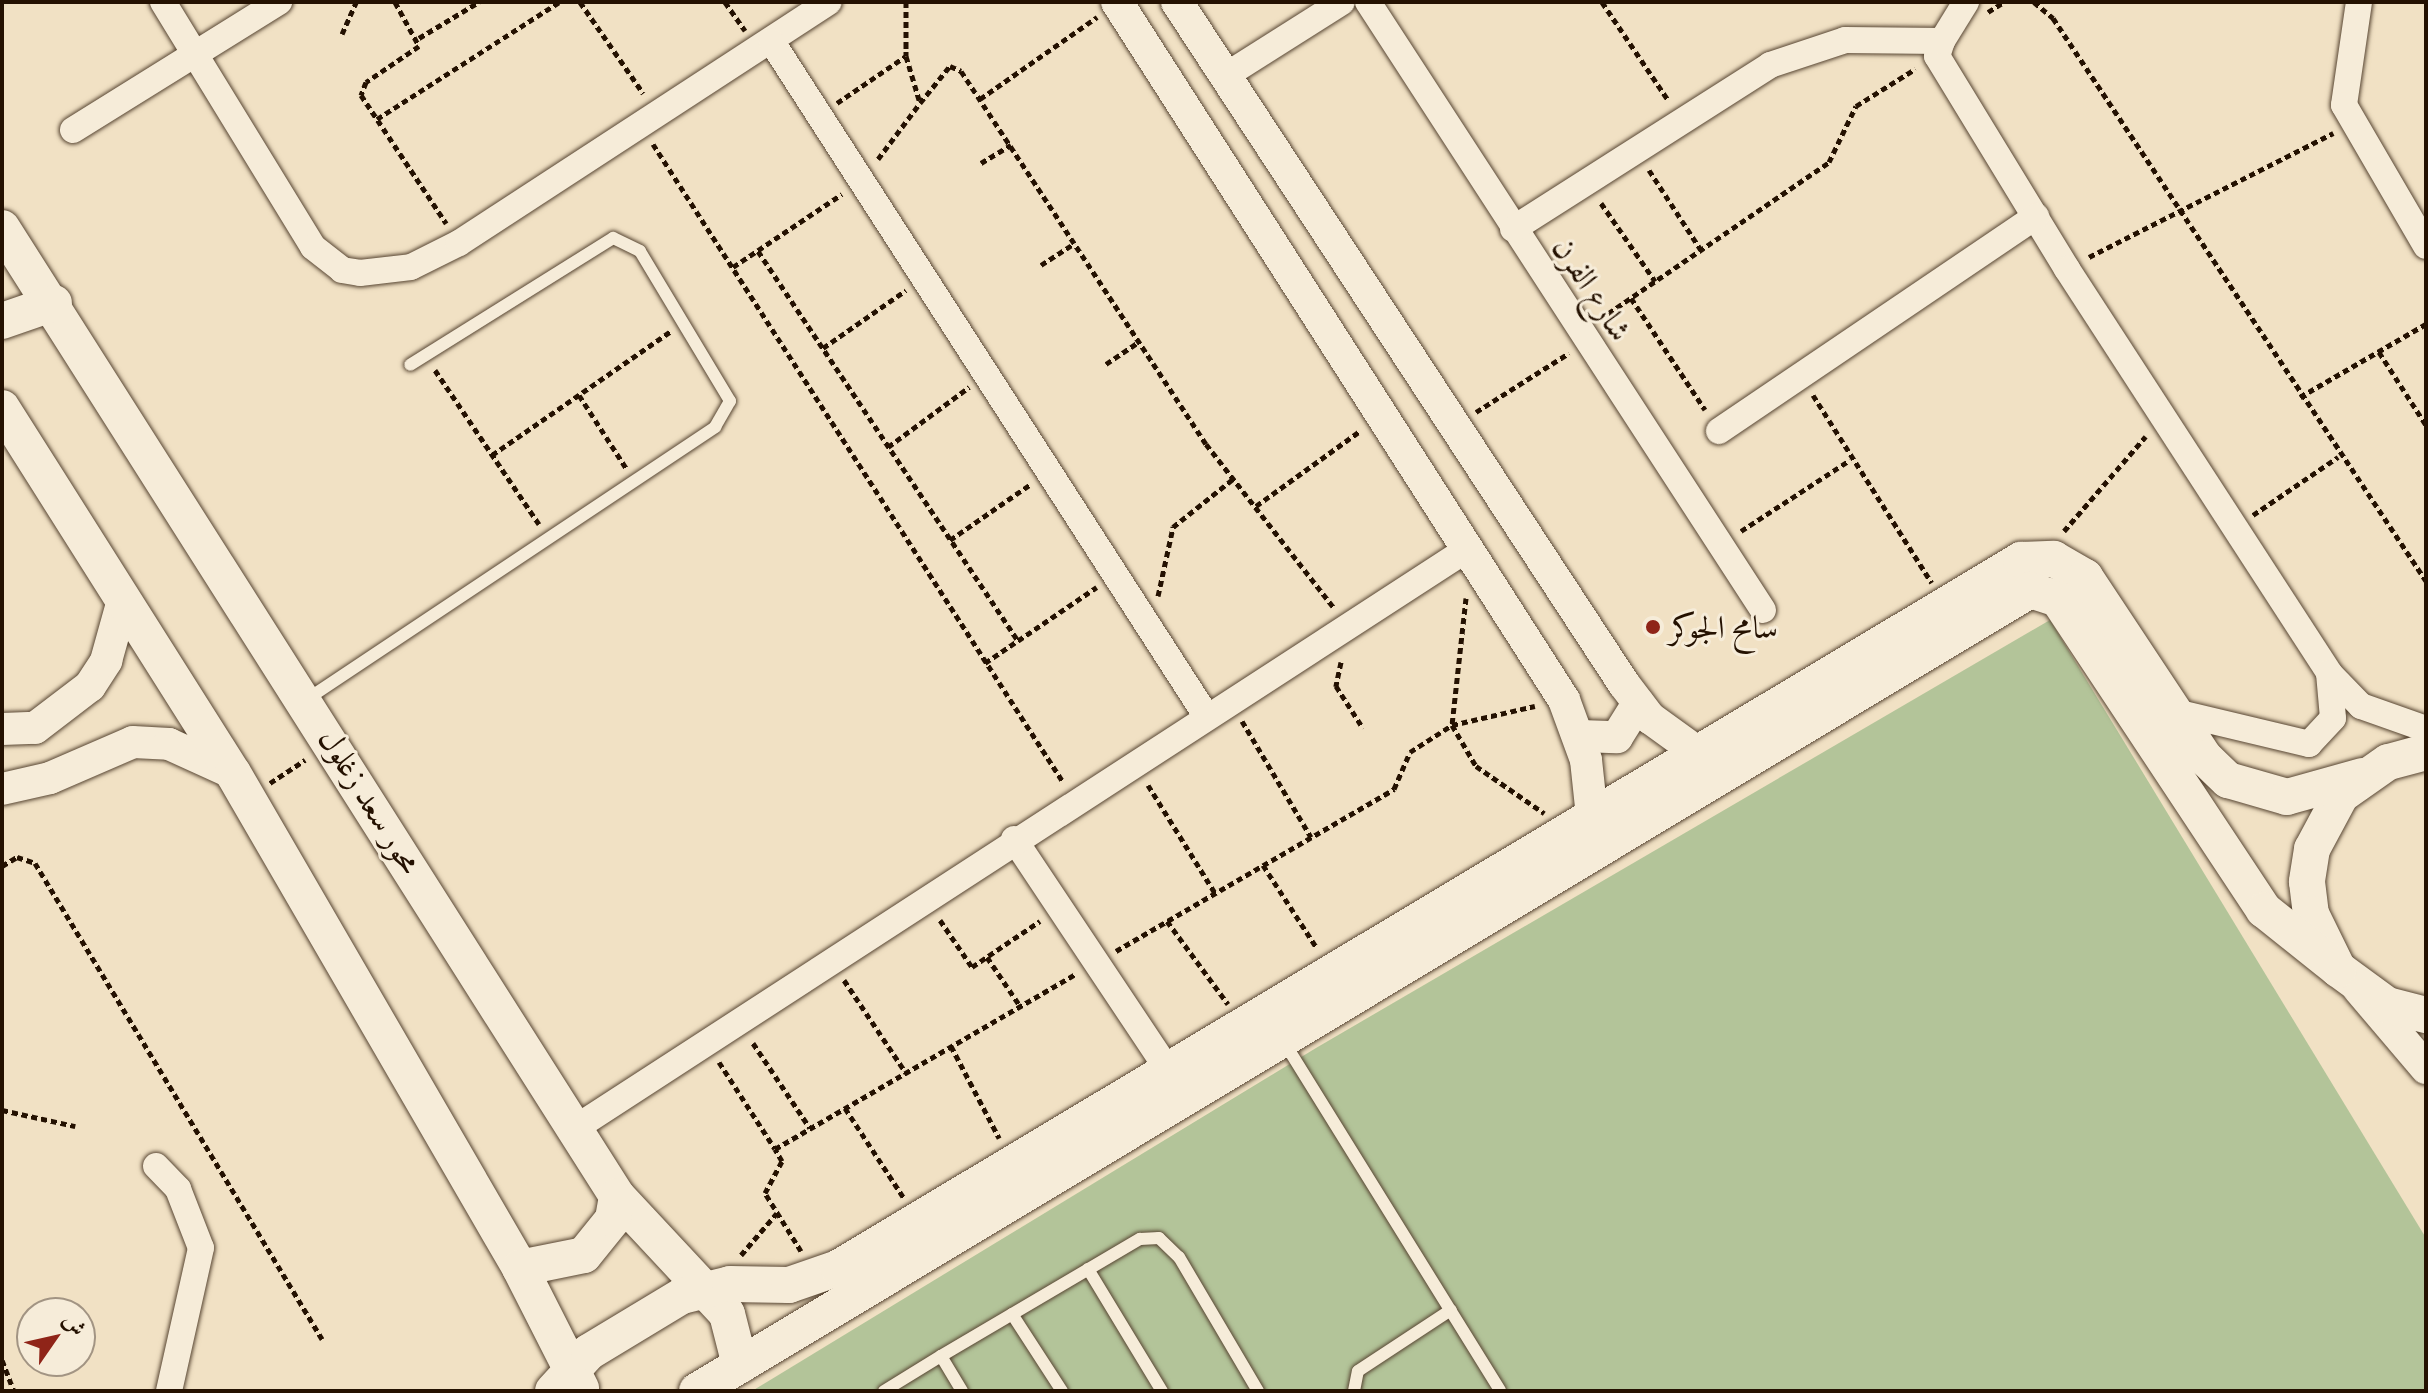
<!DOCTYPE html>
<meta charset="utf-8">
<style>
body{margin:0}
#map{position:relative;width:2428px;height:1393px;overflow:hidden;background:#f1e1c4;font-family:"EB Garamond",Amiri,serif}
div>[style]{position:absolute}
.green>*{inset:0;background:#b3c499}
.path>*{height:5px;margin-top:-2.5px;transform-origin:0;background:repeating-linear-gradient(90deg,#241101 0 6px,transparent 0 10px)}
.roads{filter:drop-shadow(0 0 2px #574532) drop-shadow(0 0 2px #574532)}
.service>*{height:12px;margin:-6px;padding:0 6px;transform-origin:6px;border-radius:6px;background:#f6ecd9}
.minor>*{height:26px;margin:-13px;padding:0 13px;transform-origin:13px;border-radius:13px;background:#f6ecd9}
.tertiary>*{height:32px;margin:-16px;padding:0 16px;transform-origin:16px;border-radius:16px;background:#f6ecd9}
.secondary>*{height:36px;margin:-18px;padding:0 18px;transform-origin:18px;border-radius:18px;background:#f6ecd9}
.dots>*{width:22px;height:22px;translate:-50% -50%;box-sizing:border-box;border:4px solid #f6ecd9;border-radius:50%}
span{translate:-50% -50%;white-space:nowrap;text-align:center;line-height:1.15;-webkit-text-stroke:6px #f6ecd9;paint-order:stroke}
.street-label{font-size:32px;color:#241101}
.poi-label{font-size:32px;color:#241101}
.left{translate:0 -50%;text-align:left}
.frame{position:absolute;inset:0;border:4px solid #241101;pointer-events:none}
.north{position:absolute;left:16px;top:1297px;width:80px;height:80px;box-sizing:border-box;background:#f6ecd9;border:2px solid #a29483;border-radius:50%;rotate:56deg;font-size:22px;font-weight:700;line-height:32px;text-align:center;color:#241101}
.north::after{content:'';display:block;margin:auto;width:28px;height:36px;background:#8f2418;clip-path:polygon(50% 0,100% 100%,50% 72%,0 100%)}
</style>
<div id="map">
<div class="green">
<i style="clip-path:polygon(2050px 620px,2426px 1238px,2426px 1391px,752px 1391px,1316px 1048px)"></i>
</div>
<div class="path">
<i style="left:395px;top:2px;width:50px;rotate:61.4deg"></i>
<i style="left:419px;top:46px;width:64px;rotate:145.8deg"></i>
<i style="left:366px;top:82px;width:14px;rotate:111deg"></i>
<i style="left:361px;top:95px;width:154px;rotate:56.4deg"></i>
<i style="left:580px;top:2px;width:111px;rotate:55.3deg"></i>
<i style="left:725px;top:2px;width:35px;rotate:55deg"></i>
<i style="left:906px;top:2px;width:54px;rotate:90deg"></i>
<i style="left:906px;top:56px;width:49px;rotate:73.4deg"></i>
<i style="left:920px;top:103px;width:48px;rotate:-51deg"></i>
<i style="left:950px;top:66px;width:12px;rotate:24deg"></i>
<i style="left:961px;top:71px;width:446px;rotate:56.7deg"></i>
<i style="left:1206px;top:444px;width:209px;rotate:52deg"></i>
<i style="left:1602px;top:2px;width:118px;rotate:56deg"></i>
<i style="left:2034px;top:2px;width:25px;rotate:40deg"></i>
<i style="left:2053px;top:18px;width:675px;rotate:56.47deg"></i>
<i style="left:1988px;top:12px;width:19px;rotate:-32deg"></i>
<i style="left:342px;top:34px;width:35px;rotate:-66deg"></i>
<i style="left:419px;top:38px;width:70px;rotate:-31deg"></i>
<i style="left:980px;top:99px;width:143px;rotate:-35deg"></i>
<i style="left:837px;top:103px;width:83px;rotate:-34.3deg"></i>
<i style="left:377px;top:119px;width:216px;rotate:-32.7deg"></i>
<i style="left:653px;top:144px;width:758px;rotate:57.27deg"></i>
<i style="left:878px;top:159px;width:70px;rotate:-53.1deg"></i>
<i style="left:981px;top:163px;width:35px;rotate:-31deg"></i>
<i style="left:1649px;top:170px;width:95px;rotate:57deg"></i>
<i style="left:1601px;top:203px;width:95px;rotate:55.3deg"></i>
<i style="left:758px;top:251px;width:469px;rotate:56.3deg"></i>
<i style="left:2089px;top:257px;width:274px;rotate:-26.9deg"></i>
<i style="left:1041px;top:265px;width:40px;rotate:-32.9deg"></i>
<i style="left:733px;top:267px;width:131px;rotate:-33.8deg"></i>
<i style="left:1631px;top:298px;width:134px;rotate:56.5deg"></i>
<i style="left:1600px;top:319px;width:278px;rotate:-34.4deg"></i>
<i style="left:1829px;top:162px;width:62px;rotate:-64.3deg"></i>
<i style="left:1856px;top:106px;width:70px;rotate:-32.1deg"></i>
<i style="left:823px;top:348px;width:101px;rotate:-34.9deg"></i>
<i style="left:2379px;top:352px;width:87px;rotate:57.2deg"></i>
<i style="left:1106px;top:364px;width:40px;rotate:-34deg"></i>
<i style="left:435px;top:370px;width:186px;rotate:56deg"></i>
<i style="left:579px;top:395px;width:87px;rotate:57.2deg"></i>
<i style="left:1813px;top:395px;width:222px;rotate:57.7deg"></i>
<i style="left:2300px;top:397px;width:146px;rotate:-30.1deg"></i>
<i style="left:1476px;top:412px;width:110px;rotate:-32.4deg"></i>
<i style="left:888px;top:447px;width:101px;rotate:-36.5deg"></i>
<i style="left:492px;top:455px;width:218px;rotate:-34.7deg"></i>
<i style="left:1256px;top:506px;width:128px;rotate:-35.8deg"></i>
<i style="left:2253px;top:515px;width:103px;rotate:-34.3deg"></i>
<i style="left:1741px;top:531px;width:130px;rotate:-33.1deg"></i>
<i style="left:2064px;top:531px;width:125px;rotate:-49.2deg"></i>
<i style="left:950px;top:540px;width:98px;rotate:-34.7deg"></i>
<i style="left:1158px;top:596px;width:71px;rotate:-77.7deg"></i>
<i style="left:1173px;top:527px;width:77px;rotate:-38.7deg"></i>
<i style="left:1466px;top:598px;width:128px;rotate:96.3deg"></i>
<i style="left:1452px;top:725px;width:85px;rotate:-12.9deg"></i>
<i style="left:1341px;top:662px;width:25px;rotate:102deg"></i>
<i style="left:1336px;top:686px;width:50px;rotate:57.3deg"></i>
<i style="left:985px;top:663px;width:135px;rotate:-34.2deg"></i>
<i style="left:1242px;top:721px;width:135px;rotate:59.3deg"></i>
<i style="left:270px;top:783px;width:42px;rotate:-33.3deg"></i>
<i style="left:1148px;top:785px;width:127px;rotate:58.2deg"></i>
<i style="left:1263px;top:865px;width:99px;rotate:57deg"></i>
<i style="left:2px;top:866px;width:17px;rotate:-31deg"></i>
<i style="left:17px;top:857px;width:19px;rotate:18deg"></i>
<i style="left:35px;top:863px;width:556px;rotate:58.91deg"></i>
<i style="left:940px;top:920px;width:57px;rotate:55.8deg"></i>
<i style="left:972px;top:967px;width:82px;rotate:-34.1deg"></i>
<i style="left:1167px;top:921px;width:103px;rotate:53.7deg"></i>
<i style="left:1116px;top:951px;width:322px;rotate:-30.2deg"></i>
<i style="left:1394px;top:789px;width:40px;rotate:-66.6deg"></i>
<i style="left:1410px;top:752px;width:50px;rotate:-32.7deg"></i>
<i style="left:1452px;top:725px;width:48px;rotate:59.7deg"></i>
<i style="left:1476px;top:766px;width:83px;rotate:34.7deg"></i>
<i style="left:987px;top:957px;width:59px;rotate:56deg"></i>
<i style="left:844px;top:980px;width:112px;rotate:56.3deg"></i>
<i style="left:753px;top:1043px;width:102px;rotate:56.2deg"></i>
<i style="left:951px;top:1046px;width:104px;rotate:62.4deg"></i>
<i style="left:719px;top:1062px;width:103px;rotate:57.2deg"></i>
<i style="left:845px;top:1108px;width:108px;rotate:56.8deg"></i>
<i style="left:2px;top:1110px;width:75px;rotate:12.4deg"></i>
<i style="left:801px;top:1251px;width:68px;rotate:-121.8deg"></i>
<i style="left:765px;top:1193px;width:36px;rotate:-62deg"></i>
<i style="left:782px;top:1161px;width:14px;rotate:-120deg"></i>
<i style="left:775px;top:1149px;width:348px;rotate:-30.2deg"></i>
<i style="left:741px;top:1255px;width:55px;rotate:-49.4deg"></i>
<i style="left:2px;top:1360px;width:33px;rotate:69deg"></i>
</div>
<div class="roads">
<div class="service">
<i style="left:306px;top:700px;width:492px;rotate:-33.7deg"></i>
<i style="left:715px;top:427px;width:30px;rotate:-60deg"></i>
<i style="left:730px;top:401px;width:175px;rotate:-121deg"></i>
<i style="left:640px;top:251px;width:30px;rotate:-154deg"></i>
<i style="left:613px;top:238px;width:239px;rotate:148deg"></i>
<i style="left:1284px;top:1042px;width:410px;rotate:58.2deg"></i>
<i style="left:1088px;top:1269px;width:143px;rotate:58.8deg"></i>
<i style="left:1012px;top:1314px;width:92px;rotate:57deg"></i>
<i style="left:941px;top:1356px;width:231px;rotate:-30.5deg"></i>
<i style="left:1140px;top:1239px;width:19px;rotate:-3deg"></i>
<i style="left:1159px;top:1238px;width:28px;rotate:44deg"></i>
<i style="left:1179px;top:1257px;width:156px;rotate:59.5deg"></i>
<i style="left:884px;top:1391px;width:67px;rotate:-31.6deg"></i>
<i style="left:941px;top:1356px;width:41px;rotate:59deg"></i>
<i style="left:1354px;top:1391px;width:20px;rotate:-79deg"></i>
<i style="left:1358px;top:1371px;width:111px;rotate:-33.3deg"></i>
</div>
<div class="minor">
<i style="left:163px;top:2px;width:287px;rotate:58.5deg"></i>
<i style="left:313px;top:247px;width:37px;rotate:38deg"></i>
<i style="left:342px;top:270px;width:18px;rotate:9deg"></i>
<i style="left:360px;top:273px;width:51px;rotate:-6.7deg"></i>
<i style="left:411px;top:267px;width:54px;rotate:-26.6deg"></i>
<i style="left:459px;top:243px;width:441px;rotate:-33.1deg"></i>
<i style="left:1368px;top:2px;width:725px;rotate:56.99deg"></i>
<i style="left:2359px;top:2px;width:104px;rotate:98.3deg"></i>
<i style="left:2344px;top:105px;width:163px;rotate:59.8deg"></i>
<i style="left:1942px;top:41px;width:16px;rotate:108deg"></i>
<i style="left:1937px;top:56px;width:250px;rotate:58.6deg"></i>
<i style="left:2067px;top:269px;width:482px;rotate:57deg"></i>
<i style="left:2329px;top:673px;width:46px;rotate:45.9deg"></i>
<i style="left:2361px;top:706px;width:69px;rotate:19.5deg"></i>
<i style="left:772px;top:42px;width:803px;rotate:57.2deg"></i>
<i style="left:1225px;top:76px;width:138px;rotate:-32.3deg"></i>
<i style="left:73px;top:130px;width:243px;rotate:-31.9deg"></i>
<i style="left:1513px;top:229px;width:305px;rotate:-32.5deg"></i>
<i style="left:1770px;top:65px;width:79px;rotate:-18.4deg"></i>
<i style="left:1845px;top:40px;width:97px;rotate:0.6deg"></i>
<i style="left:1942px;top:41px;width:46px;rotate:-58.4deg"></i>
<i style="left:1719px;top:431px;width:383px;rotate:-34.1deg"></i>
<i style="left:2175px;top:712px;width:138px;rotate:13.4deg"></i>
<i style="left:2309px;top:744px;width:35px;rotate:-47deg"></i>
<i style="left:2333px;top:718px;width:45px;rotate:-95.1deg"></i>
<i style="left:1014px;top:839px;width:278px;rotate:56.3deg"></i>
<i style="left:574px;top:1129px;width:1067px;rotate:-32.99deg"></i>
<i style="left:156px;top:1166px;width:32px;rotate:46deg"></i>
<i style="left:178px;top:1189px;width:63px;rotate:68.7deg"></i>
<i style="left:201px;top:1248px;width:147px;rotate:102.6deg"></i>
</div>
<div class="tertiary">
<i style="left:1117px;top:2px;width:829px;rotate:57.36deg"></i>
<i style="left:1564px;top:700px;width:64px;rotate:69.9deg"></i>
<i style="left:1586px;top:760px;width:56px;rotate:83.9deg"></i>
<i style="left:1177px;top:2px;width:815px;rotate:56.76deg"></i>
<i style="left:1624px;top:684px;width:43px;rotate:52.6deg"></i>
<i style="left:1650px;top:718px;width:58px;rotate:35.9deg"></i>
<i style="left:2px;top:729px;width:33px;rotate:-2deg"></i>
<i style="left:35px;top:728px;width:69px;rotate:-37.4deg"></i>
<i style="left:90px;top:686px;width:30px;rotate:-57deg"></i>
<i style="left:106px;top:661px;width:63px;rotate:-74.4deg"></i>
<i style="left:1580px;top:736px;width:37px;rotate:2deg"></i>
<i style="left:1617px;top:737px;width:40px;rotate:-58deg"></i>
<i style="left:2px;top:789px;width:49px;rotate:-12.9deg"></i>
<i style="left:50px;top:778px;width:90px;rotate:-23.4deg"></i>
<i style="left:133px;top:742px;width:36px;rotate:3deg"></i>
<i style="left:169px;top:744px;width:70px;rotate:24.4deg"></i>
<i style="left:2359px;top:989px;width:104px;rotate:49.7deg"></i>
</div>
<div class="secondary">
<i style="left:2px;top:228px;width:1147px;rotate:57.57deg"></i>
<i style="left:617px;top:1196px;width:161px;rotate:47deg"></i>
<i style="left:727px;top:1314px;width:53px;rotate:75.7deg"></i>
<i style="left:2px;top:321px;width:55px;rotate:-19.1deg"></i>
<i style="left:2px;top:408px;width:432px;rotate:57.7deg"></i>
<i style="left:233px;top:773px;width:572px;rotate:59.89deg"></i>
<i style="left:520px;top:1268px;width:135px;rotate:63.1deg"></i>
<i style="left:2426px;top:752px;width:39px;rotate:165deg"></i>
<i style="left:2388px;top:762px;width:57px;rotate:144.9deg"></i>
<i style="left:2341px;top:795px;width:61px;rotate:118.2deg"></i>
<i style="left:2312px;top:849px;width:33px;rotate:99deg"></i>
<i style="left:2307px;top:882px;width:32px;rotate:83deg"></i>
<i style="left:2311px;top:914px;width:61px;rotate:63.9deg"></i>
<i style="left:2338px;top:969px;width:61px;rotate:36.3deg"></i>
<i style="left:2387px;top:1005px;width:40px;rotate:14.4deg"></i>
<i style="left:520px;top:1268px;width:65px;rotate:-11.5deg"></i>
<i style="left:584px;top:1255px;width:46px;rotate:-51.1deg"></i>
<i style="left:613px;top:1219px;width:23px;rotate:-80deg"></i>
<i style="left:553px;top:1391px;width:53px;rotate:-47.3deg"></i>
<i style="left:589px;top:1352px;width:109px;rotate:-31.1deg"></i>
<i style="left:682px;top:1296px;width:49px;rotate:-14deg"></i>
<i style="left:730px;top:1284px;width:59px;rotate:1deg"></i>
<i style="left:789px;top:1285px;width:52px;rotate:-19.1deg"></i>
<i style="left:838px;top:1268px;width:1379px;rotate:-30.9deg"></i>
<i style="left:2021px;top:560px;width:33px;rotate:-2deg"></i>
<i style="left:2054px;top:559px;width:36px;rotate:30deg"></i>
<i style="left:2085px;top:577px;width:217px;rotate:56.5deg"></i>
<i style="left:2205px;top:758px;width:32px;rotate:44deg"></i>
<i style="left:2228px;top:780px;width:61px;rotate:16.1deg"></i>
<i style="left:2287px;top:797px;width:78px;rotate:-15.6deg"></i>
<i style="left:697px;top:1391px;width:1555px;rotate:-31deg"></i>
<i style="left:2030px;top:590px;width:29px;rotate:18deg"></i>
<i style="left:2058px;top:599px;width:373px;rotate:56.5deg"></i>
<i style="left:2264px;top:910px;width:95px;rotate:38.6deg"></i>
</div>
</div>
<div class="dots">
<i style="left:1653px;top:627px;background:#8f2418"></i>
</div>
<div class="street-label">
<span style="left:1592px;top:289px;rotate:57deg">شارع الفرن</span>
<span style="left:370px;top:801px;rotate:58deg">محور سعد زغلول</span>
</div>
<div class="poi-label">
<span class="left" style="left:1669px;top:627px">سامح الجوكر</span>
</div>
<div class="frame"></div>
<div class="north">ش</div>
</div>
